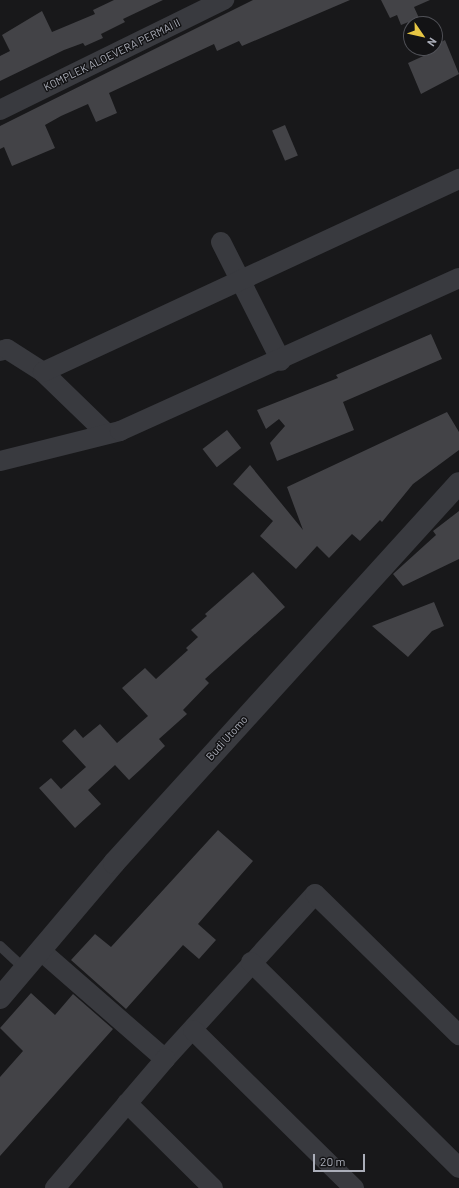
<!DOCTYPE html>
<style>
body{margin:0}
#map{position:relative;width:459px;height:1188px;overflow:hidden;background:#18181a;font-family:Barlow,sans-serif}
div>[style]{position:absolute}
.building>*{inset:0;background:#434347;transform-origin:0 0}
.service>*{height:10px;margin:-5px;padding:0 5px;transform-origin:5px;border-radius:5px;background:#393a3f}
.minor>*{height:20px;margin:-10px;padding:0 10px;transform-origin:10px;border-radius:10px;background:#393a3f}
.tertiary>*{height:22px;margin:-11px;padding:0 11px;transform-origin:11px;border-radius:11px;background:#393a3f}
span{translate:-50% -50%;white-space:nowrap;text-align:center;line-height:1.15;-webkit-text-stroke:3px #131315;paint-order:stroke}
.street-label{font-size:11px;color:#abaeb9}
.north{position:absolute;left:403px;top:16px;width:40px;height:40px;box-sizing:border-box;background:#131315;border:1px solid #505157;border-radius:50%;rotate:124deg;font-size:11px;font-weight:700;line-height:16px;text-align:center;color:#abaeb9}
.north::after{content:'';display:block;margin:auto;width:14px;height:18px;background:#e6c644;clip-path:polygon(50% 0,100% 100%,50% 72%,0 100%)}
.scale{position:absolute;left:313px;top:1154px;width:52px;height:18px;box-sizing:border-box;border:2px solid #abaeb9;border-top:0;padding-left:5px;font-size:12px;line-height:14px;white-space:nowrap;color:#abaeb9;-webkit-text-stroke:3px #131315;paint-order:stroke}
</style>
<div id="map">
<div class="building">
<i style="clip-path:polygon(114px 0,163px 0,123px 19px,125px 22px,101px 34px,103px 38px,85px 46px,83px 43px,64px 50px,0 81px,0 56px,10px 51px,2px 35px,42px 11px,52px 32px,95px 14px,93px 10px)"></i>
<i style="clip-path:polygon(253px 0,350px 0,242px 46px,239px 41px,217px 51px,214px 44px,109px 93px,117px 113px,96px 122px,88px 104px,61px 116px,45px 125px,55px 148px,36px 156px,12px 166px,4px 147px,0 149px,0 126px)"></i>
<i style="clip-path:polygon(381px 0,430px 0,414px 7px,419px 18px,401px 25px,397px 15px,390px 18px)"></i>
<i style="clip-path:polygon(445px 40px,459px 74px,421px 94px,408px 63px,430px 53px,428px 48px,435px 48px,435px 45px)"></i>
<i style="left:285px;top:125px;width:33px;height:14px;rotate:67deg"></i>
<i style="clip-path:polygon(431px 334px,442px 359px,343px 402px,354px 430px,277px 461px,270px 443px,285px 426px,279px 419px,266px 429px,257px 410px,338px 378px,336px 375px)"></i>
<i style="clip-path:polygon(447px 412px,459px 432px,459px 450px,413px 484px,382px 522px,380px 520px,360px 541px,352px 534px,329px 558px,317px 546px,296px 569px,260px 536px,273px 521px,233px 484px,250px 465px,303px 530px,287px 487px)"></i>
<i style="left:227px;top:430px;width:23px;height:31px;rotate:52deg"></i>
<i style="clip-path:polygon(459px 511px,459px 559px,403px 586px,393px 574px,436px 535px,433px 531px)"></i>
<i style="clip-path:polygon(253px 572px,285px 607px,205px 679px,209px 683px,183px 710px,187px 714px,159px 739px,165px 746px,141px 769px,129px 780px,115px 765px,88px 790px,101px 804px,75px 828px,39px 788px,51px 778px,61px 789px,86px 767px,62px 741px,75px 729px,83px 738px,100px 724px,117px 743px,148px 716px,122px 688px,145px 668px,156px 679px,188px 650px,186px 648px,198px 637px,191px 630px,207px 616px,205px 614px)"></i>
<i style="clip-path:polygon(434px 602px,444px 626px,432px 631px,408px 657px,372px 626px)"></i>
<i style="clip-path:polygon(218px 830px,253px 861px,198px 924px,216px 940px,199px 959px,183px 945px,126px 1009px,71px 960px,95px 934px,111px 947px)"></i>
<i style="clip-path:polygon(31px 993px,55px 1015px,73px 994px,113px 1029px,0 1156px,0 1077px,23px 1051px,0 1028px)"></i>
</div>
<div class="service">
<i style="left:0;top:946px;width:34px;rotate:43deg"></i>
</div>
<div class="minor">
<i style="left:0;top:110px;width:250px;rotate:-26.2deg"></i>
<i style="left:221px;top:242px;width:133px;rotate:63.2deg"></i>
<i style="left:0;top:351px;width:7px;rotate:-16deg"></i>
<i style="left:7px;top:349px;width:43px;rotate:32.6deg"></i>
<i style="left:43px;top:372px;width:89px;rotate:44.1deg"></i>
<i style="left:43px;top:372px;width:459px;rotate:-24.9deg"></i>
<i style="left:0;top:461px;width:124px;rotate:-14deg"></i>
<i style="left:120px;top:431px;width:372px;rotate:-24.3deg"></i>
<i style="left:40px;top:950px;width:166px;rotate:41.1deg"></i>
<i style="left:165px;top:1059px;width:223px;rotate:-47.7deg"></i>
<i style="left:315px;top:894px;width:202px;rotate:44.4deg"></i>
<i style="left:251px;top:962px;width:293px;rotate:44.7deg"></i>
<i style="left:193px;top:1030px;width:226px;rotate:44.5deg"></i>
<i style="left:127px;top:1103px;width:121px;rotate:44.7deg"></i>
<i style="left:55px;top:1188px;width:170px;rotate:-49.5deg"></i>
</div>
<div class="tertiary">
<i style="left:0;top:998px;width:177px;rotate:-49.8deg"></i>
<i style="left:114px;top:863px;width:513px;rotate:-47.76deg"></i>
</div>
<div class="street-label">
<span style="left:112px;top:55px;rotate:-26deg">KOMPLEK ALOEVERA PERMAI II</span>
<span style="left:227px;top:738px;rotate:-48deg">Budi Utomo</span>
</div>
<div class="north">N</div>
<div class="scale">20 m</div>
</div>
